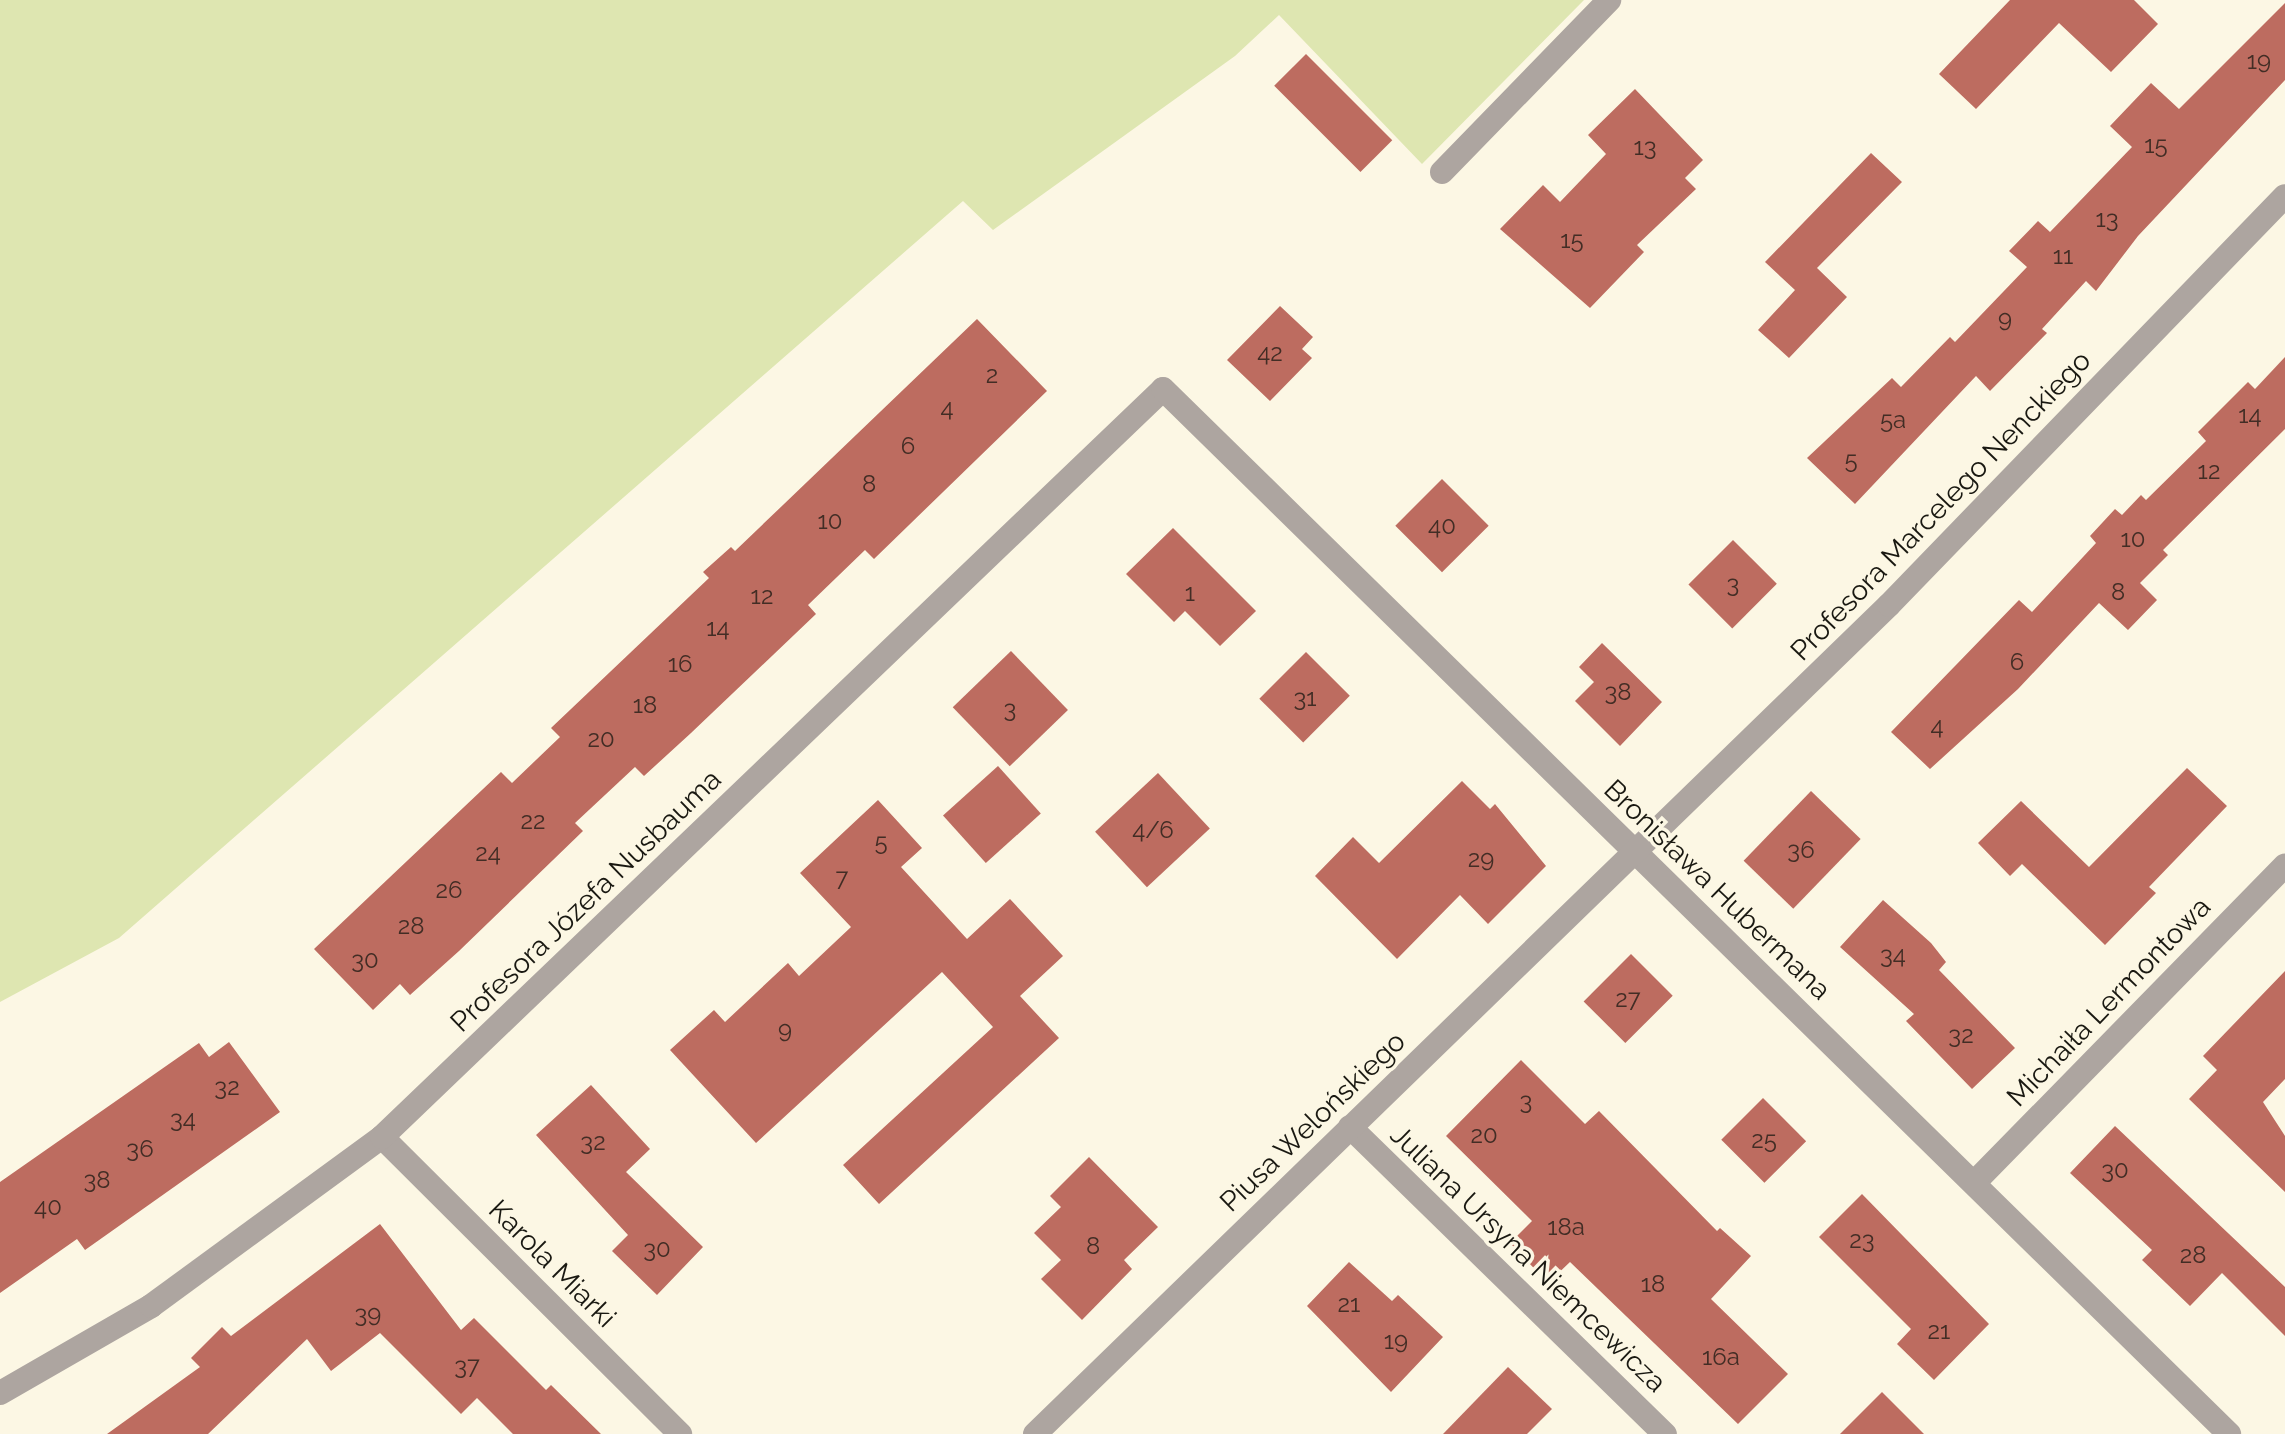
<!DOCTYPE html>
<meta charset="utf-8">
<style>
body{margin:0}
#map{position:relative;width:2285px;height:1434px;overflow:hidden;background:#fcf7e4;font-family:Raleway,sans-serif}
div>[style]{position:absolute}
.green>*{inset:0;background:#dee6b1}
.building>*{inset:0;background:#bd6c60;transform-origin:0 0}
.street>*{height:24px;margin:-12px;padding:0 12px;transform-origin:12px;border-radius:12px;background:#ada5a0}
span{translate:-50% -50%;white-space:nowrap;text-align:center;line-height:1.15;-webkit-text-stroke:7px #fcf7e4;paint-order:stroke}
.number-label{font-size:24px;color:#422d25}
.number-label span{-webkit-text-stroke-width:0}
.street-label{font-size:28px;color:#191811}
</style>
<div id="map">
<div class="green">
<i style="clip-path:polygon(0 0,1584px 0,1422px 164px,1279px 15px,1235px 56px,993px 230px,963px 201px,119px 938px,0 1002px)"></i>
</div>
<div class="building">
<i style="clip-path:polygon(2010px 0,2134px 0,2158px 24px,2111px 72px,2059px 23px,1976px 109px,1939px 74px)"></i>
<i style="clip-path:polygon(2285px 3px,2285px 80px,2138px 236px,2096px 291px,2086px 281px,2042px 329px,2047px 333px,1990px 391px,1976px 376px,1855px 504px,1807px 458px,1892px 378px,1901px 387px,1950px 337px,1955px 342px,2027px 267px,2009px 251px,2038px 221px,2050px 232px,2132px 147px,2110px 126px,2151px 83px,2179px 109px)"></i>
<i style="left:1306px;top:54px;width:122px;height:45px;rotate:45deg"></i>
<i style="clip-path:polygon(1635px 89px,1703px 160px,1685px 178px,1696px 189px,1637px 245px,1644px 252px,1590px 308px,1500px 229px,1543px 185px,1560px 202px,1606px 154px,1588px 135px)"></i>
<i style="clip-path:polygon(1871px 153px,1902px 182px,1817px 268px,1847px 297px,1789px 358px,1758px 330px,1795px 290px,1765px 262px)"></i>
<i style="clip-path:polygon(1280px 306px,1313px 337px,1302px 349px,1312px 358px,1270px 401px,1227px 360px)"></i>
<i style="clip-path:polygon(977px 319px,1047px 391px,874px 559px,865px 550px,808px 605px,816px 614px,691px 733px,644px 776px,635px 767px,575px 823px,583px 831px,459px 951px,410px 995px,400px 984px,373px 1010px,314px 949px,501px 772px,512px 783px,560px 737px,551px 728px,709px 578px,703px 572px,731px 547px,735px 551px)"></i>
<i style="clip-path:polygon(2285px 357px,2285px 429px,2163px 550px,2168px 555px,2140px 583px,2157px 600px,2128px 630px,2099px 603px,2018px 689px,1930px 769px,1891px 732px,2019px 600px,2032px 612px,2096px 543px,2090px 536px,2115px 509px,2122px 515px,2141px 495px,2146px 500px,2206px 441px,2198px 432px,2248px 382px,2255px 389px)"></i>
<i style="left:1442px;top:479px;width:66px;height:66px;rotate:45deg"></i>
<i style="clip-path:polygon(1173px 528px,1256px 611px,1220px 646px,1185px 611px,1174px 622px,1126px 574px)"></i>
<i style="left:1733px;top:540px;width:62px;height:63px;rotate:45deg"></i>
<i style="clip-path:polygon(1602px 643px,1662px 702px,1620px 746px,1575px 701px,1594px 682px,1579px 667px)"></i>
<i style="left:1011px;top:651px;width:82px;height:81px;rotate:46deg"></i>
<i style="left:1306px;top:652px;width:62px;height:66px;rotate:45deg"></i>
<i style="left:998px;top:766px;width:64px;height:74px;rotate:48deg"></i>
<i style="clip-path:polygon(2187px 768px,2227px 806px,2149px 887px,2156px 893px,2105px 945px,2022px 864px,2010px 876px,1978px 843px,2021px 801px,2089px 867px)"></i>
<i style="left:1158px;top:773px;width:76px;height:86px;rotate:47deg"></i>
<i style="clip-path:polygon(1462px 781px,1490px 809px,1495px 804px,1546px 866px,1488px 924px,1460px 895px,1397px 959px,1315px 876px,1353px 837px,1379px 863px)"></i>
<i style="left:1811px;top:791px;width:69px;height:97px;rotate:44deg"></i>
<i style="clip-path:polygon(878px 800px,922px 848px,901px 867px,967px 939px,1010px 899px,1063px 956px,1020px 996px,1059px 1038px,879px 1204px,843px 1165px,993px 1027px,942px 972px,756px 1143px,670px 1050px,714px 1010px,725px 1022px,788px 963px,799px 976px,851px 927px,800px 873px)"></i>
<i style="clip-path:polygon(1883px 900px,1931px 943px,1946px 962px,1939px 970px,2015px 1048px,1972px 1089px,1906px 1021px,1914px 1014px,1840px 947px)"></i>
<i style="left:1631px;top:954px;width:59px;height:67px;rotate:45deg"></i>
<i style="clip-path:polygon(2285px 971px,2285px 1079px,2263px 1102px,2285px 1136px,2285px 1192px,2189px 1099px,2217px 1070px,2203px 1056px)"></i>
<i style="clip-path:polygon(229px 1042px,280px 1112px,85px 1250px,77px 1239px,0 1293px,0 1182px,199px 1043px,209px 1057px)"></i>
<i style="clip-path:polygon(1521px 1060px,1585px 1124px,1599px 1111px,1717px 1231px,1720px 1228px,1751px 1256px,1711px 1299px,1788px 1374px,1738px 1424px,1570px 1262px,1548px 1283px,1510px 1243px,1532px 1221px,1446px 1136px)"></i>
<i style="clip-path:polygon(591px 1085px,650px 1149px,626px 1172px,703px 1247px,657px 1295px,612px 1251px,628px 1235px,536px 1135px)"></i>
<i style="left:1763px;top:1098px;width:61px;height:59px;rotate:45deg"></i>
<i style="clip-path:polygon(2115px 1126px,2285px 1287px,2285px 1336px,2222px 1273px,2190px 1306px,2142px 1260px,2152px 1250px,2070px 1173px)"></i>
<i style="clip-path:polygon(1089px 1157px,1158px 1227px,1124px 1260px,1132px 1269px,1082px 1320px,1041px 1279px,1061px 1260px,1034px 1233px,1061px 1207px,1050px 1196px)"></i>
<i style="clip-path:polygon(1862px 1194px,1989px 1324px,1934px 1380px,1897px 1344px,1911px 1329px,1819px 1237px)"></i>
<i style="clip-path:polygon(380px 1224px,461px 1330px,474px 1318px,546px 1390px,551px 1385px,601px 1434px,513px 1434px,477px 1398px,461px 1414px,380px 1333px,331px 1371px,307px 1339px,208px 1434px,107px 1434px,200px 1367px,191px 1358px,222px 1327px,231px 1336px)"></i>
<i style="clip-path:polygon(1349px 1262px,1392px 1301px,1398px 1295px,1443px 1337px,1391px 1392px,1307px 1306px)"></i>
<i style="clip-path:polygon(1508px 1367px,1552px 1409px,1527px 1434px,1443px 1434px)"></i>
<i style="clip-path:polygon(1882px 1392px,1924px 1434px,1840px 1434px)"></i>
</div>
<div class="street">
<i style="left:1442px;top:172px;width:240px;rotate:-45.8deg"></i>
<i style="left:1350px;top:1127px;width:440px;rotate:44.3deg"></i>
<i style="left:382px;top:1137px;width:421px;rotate:44.9deg"></i>
<i style="left:1975px;top:1182px;width:443px;rotate:-45.6deg"></i>
<i style="left:0;top:1393px;width:174px;rotate:-29.9deg"></i>
<i style="left:151px;top:1306px;width:286px;rotate:-36.2deg"></i>
<i style="left:382px;top:1137px;width:1081px;rotate:-43.76deg"></i>
<i style="left:1163px;top:389px;width:1493px;rotate:44.43deg"></i>
<i style="left:1035px;top:1434px;width:1190px;rotate:-44.15deg"></i>
<i style="left:1889px;top:605px;width:569px;rotate:-45.93deg"></i>
</div>
<div class="number-label">
<span style="left:2259px;top:61px">19</span>
<span style="left:2156px;top:145px">15</span>
<span style="left:1645px;top:147px">13</span>
<span style="left:2107px;top:219px">13</span>
<span style="left:1572px;top:240px">15</span>
<span style="left:2063px;top:256px">11</span>
<span style="left:2005px;top:319px">9</span>
<span style="left:1270px;top:353px">42</span>
<span style="left:992px;top:375px">2</span>
<span style="left:947px;top:408px">4</span>
<span style="left:2250px;top:415px">14</span>
<span style="left:1893px;top:420px">5a</span>
<span style="left:908px;top:446px">6</span>
<span style="left:1851px;top:460px">5</span>
<span style="left:2209px;top:471px">12</span>
<span style="left:869px;top:484px">8</span>
<span style="left:830px;top:521px">10</span>
<span style="left:1442px;top:526px">40</span>
<span style="left:2133px;top:539px">10</span>
<span style="left:1733px;top:584px">3</span>
<span style="left:2118px;top:592px">8</span>
<span style="left:1190px;top:593px">1</span>
<span style="left:762px;top:596px">12</span>
<span style="left:718px;top:628px">14</span>
<span style="left:2017px;top:662px">6</span>
<span style="left:680px;top:664px">16</span>
<span style="left:1618px;top:692px">38</span>
<span style="left:1305px;top:698px">31</span>
<span style="left:645px;top:705px">18</span>
<span style="left:1010px;top:709px">3</span>
<span style="left:1937px;top:726px">4</span>
<span style="left:601px;top:739px">20</span>
<span style="left:533px;top:821px">22</span>
<span style="left:1153px;top:830px">4/6</span>
<span style="left:881px;top:842px">5</span>
<span style="left:1801px;top:850px">36</span>
<span style="left:488px;top:853px">24</span>
<span style="left:1481px;top:859px">29</span>
<span style="left:842px;top:878px">7</span>
<span style="left:449px;top:890px">26</span>
<span style="left:411px;top:926px">28</span>
<span style="left:1893px;top:955px">34</span>
<span style="left:365px;top:960px">30</span>
<span style="left:1628px;top:999px">27</span>
<span style="left:785px;top:1030px">9</span>
<span style="left:1961px;top:1035px">32</span>
<span style="left:227px;top:1087px">32</span>
<span style="left:1526px;top:1101px">3</span>
<span style="left:183px;top:1119px">34</span>
<span style="left:1484px;top:1135px">20</span>
<span style="left:1764px;top:1140px">25</span>
<span style="left:593px;top:1142px">32</span>
<span style="left:140px;top:1149px">36</span>
<span style="left:2115px;top:1170px">30</span>
<span style="left:97px;top:1180px">38</span>
<span style="left:48px;top:1207px">40</span>
<span style="left:1566px;top:1227px">18a</span>
<span style="left:1862px;top:1240px">23</span>
<span style="left:1093px;top:1246px">8</span>
<span style="left:657px;top:1249px">30</span>
<span style="left:2193px;top:1255px">28</span>
<span style="left:1653px;top:1284px">18</span>
<span style="left:1349px;top:1304px">21</span>
<span style="left:368px;top:1314px">39</span>
<span style="left:1939px;top:1331px">21</span>
<span style="left:1396px;top:1341px">19</span>
<span style="left:1721px;top:1357px">16a</span>
<span style="left:467px;top:1366px">37</span>
</div>
<div class="street-label">
<span style="left:1941px;top:506px;rotate:-46deg">Profesora Marcelego Nenckiego</span>
<span style="left:1717px;top:890px;rotate:44deg">Bronisława Hubermana</span>
<span style="left:586px;top:901px;rotate:-44deg">Profesora Józefa Nusbauma</span>
<span style="left:2109px;top:1002px;rotate:-46deg">Michaiła Lermontowa</span>
<span style="left:1313px;top:1122px;rotate:-44deg">Piusa Welońskiego</span>
<span style="left:1528px;top:1259px;rotate:44deg">Juliana Ursyna Niemcewicza</span>
<span style="left:552px;top:1264px;rotate:45deg">Karola Miarki</span>
</div>
</div>
